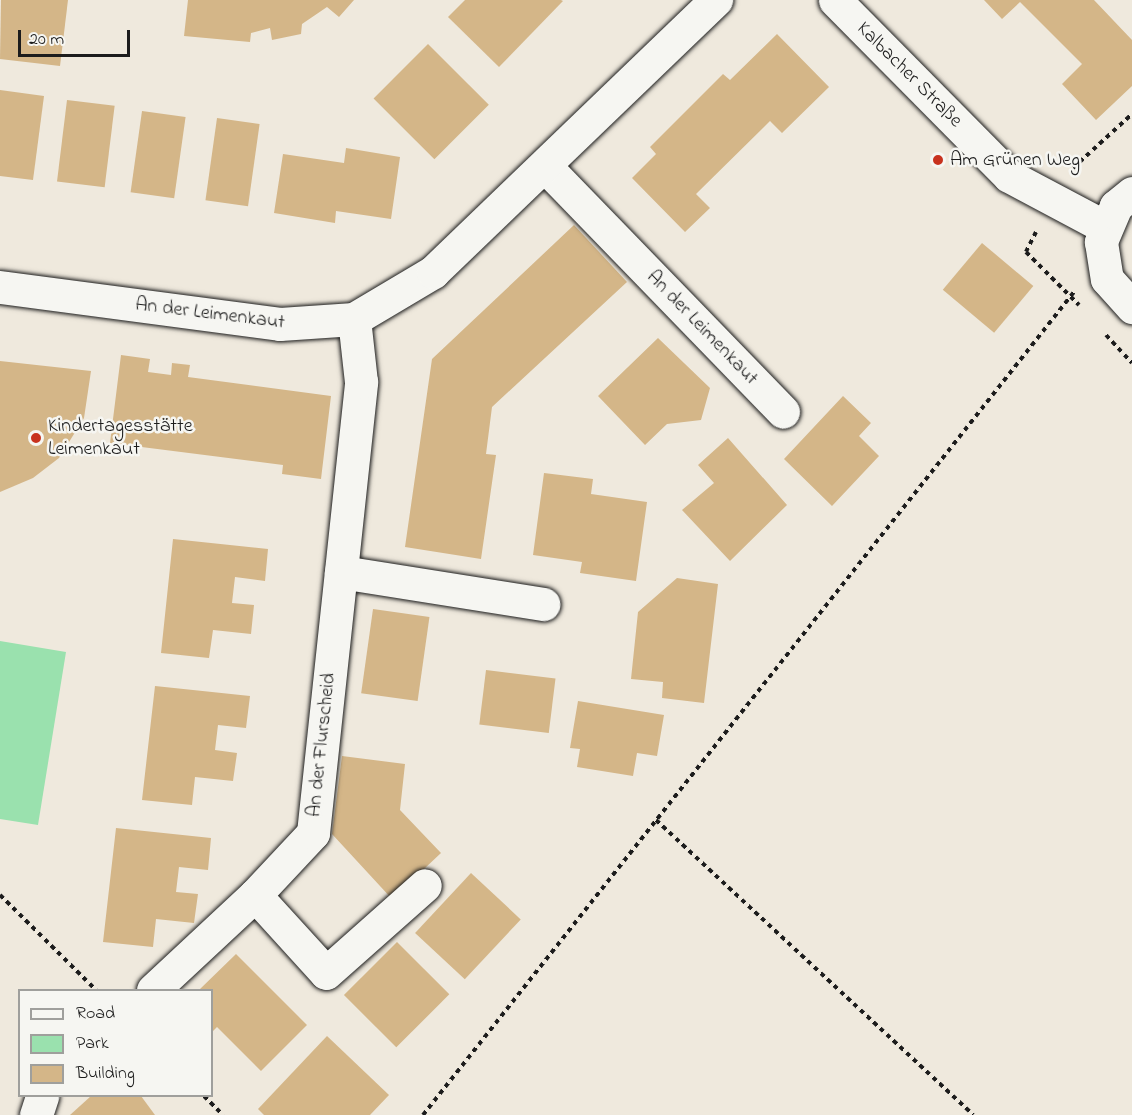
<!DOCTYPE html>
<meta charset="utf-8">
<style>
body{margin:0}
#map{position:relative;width:1132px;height:1115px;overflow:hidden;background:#efe9dd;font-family:"Indie Flower",sans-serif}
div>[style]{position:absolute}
.green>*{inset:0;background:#9ae1ae}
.building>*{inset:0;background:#d4b688;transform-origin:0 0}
.path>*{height:4px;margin-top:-2px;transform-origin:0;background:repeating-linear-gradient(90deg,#1c1c1c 0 4.5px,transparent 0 9px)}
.roads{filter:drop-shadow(0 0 2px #1c1c1c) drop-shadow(0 0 2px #1c1c1c)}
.street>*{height:33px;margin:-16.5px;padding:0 16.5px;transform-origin:16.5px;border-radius:16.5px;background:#f6f6f2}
.dots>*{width:16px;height:16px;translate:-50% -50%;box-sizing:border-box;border:3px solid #f6f6f2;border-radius:50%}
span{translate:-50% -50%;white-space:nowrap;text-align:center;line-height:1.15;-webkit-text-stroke:5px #f6f6f2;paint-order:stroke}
.street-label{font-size:20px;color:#1c1c1c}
.poi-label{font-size:20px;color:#1c1c1c}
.left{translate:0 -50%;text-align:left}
.legend{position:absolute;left:18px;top:989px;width:195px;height:108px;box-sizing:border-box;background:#f6f6f2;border:2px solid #9f9f9c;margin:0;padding:8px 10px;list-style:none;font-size:18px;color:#1c1c1c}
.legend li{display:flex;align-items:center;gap:12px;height:30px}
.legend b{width:30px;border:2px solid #9f9f9c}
.scale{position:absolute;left:18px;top:30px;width:112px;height:27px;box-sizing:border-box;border:3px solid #1c1c1c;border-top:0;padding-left:8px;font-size:18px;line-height:21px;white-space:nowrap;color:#1c1c1c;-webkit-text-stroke:4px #f6f6f2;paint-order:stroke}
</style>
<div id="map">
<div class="green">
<i style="clip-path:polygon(0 641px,66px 652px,38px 825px,0 819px)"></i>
</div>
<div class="building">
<i style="clip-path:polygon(1px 0,68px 0,60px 66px,0 59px)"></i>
<i style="clip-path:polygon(188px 0,354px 0,339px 17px,327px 7px,302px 24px,301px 34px,272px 40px,270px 28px,251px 33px,250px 42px,184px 36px)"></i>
<i style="clip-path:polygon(465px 0,561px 0,563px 1px,499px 67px,448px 17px)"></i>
<i style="clip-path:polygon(984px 0,1094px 0,1132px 40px,1132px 86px,1096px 120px,1062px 84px,1082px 64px,1020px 2px,1002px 19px)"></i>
<i style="clip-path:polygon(777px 34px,829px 87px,782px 133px,770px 121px,696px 194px,710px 208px,685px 232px,632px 178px,656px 154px,650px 147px,723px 74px,730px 80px)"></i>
<i style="left:428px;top:44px;width:86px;height:77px;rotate:45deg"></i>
<i style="clip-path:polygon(0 90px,44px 96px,33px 180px,0 176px)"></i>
<i style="left:67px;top:100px;width:48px;height:82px;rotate:7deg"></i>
<i style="left:142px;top:111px;width:44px;height:82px;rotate:8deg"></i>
<i style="left:217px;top:118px;width:43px;height:83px;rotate:8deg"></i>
<i style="clip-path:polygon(346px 148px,400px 157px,391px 219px,336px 211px,335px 223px,274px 213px,283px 154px,344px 163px)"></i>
<i style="clip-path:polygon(574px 225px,627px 282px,492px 407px,486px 454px,496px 455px,481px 559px,405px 547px,432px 359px)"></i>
<i style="left:982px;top:243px;width:67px;height:61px;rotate:40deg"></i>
<i style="clip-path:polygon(658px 338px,710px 388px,701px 420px,667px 424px,645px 445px,598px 396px)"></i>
<i style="clip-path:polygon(121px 355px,150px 359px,148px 372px,171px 375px,172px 363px,190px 365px,188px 377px,331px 396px,321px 479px,282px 474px,283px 465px,110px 443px)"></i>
<i style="clip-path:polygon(0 361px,91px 371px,84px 418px,59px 458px,33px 478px,0 492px)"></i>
<i style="clip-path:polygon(843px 396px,871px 423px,859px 436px,879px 456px,832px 506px,784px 459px)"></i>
<i style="clip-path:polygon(728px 438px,787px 505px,730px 561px,682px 510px,714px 483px,698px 465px)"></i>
<i style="clip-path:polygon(544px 473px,593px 479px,591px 494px,647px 502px,636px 581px,580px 573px,582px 562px,533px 555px)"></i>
<i style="clip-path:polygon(173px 539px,268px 549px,265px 581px,235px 577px,232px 603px,254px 605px,251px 634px,213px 630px,209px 658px,161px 653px)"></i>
<i style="clip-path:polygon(677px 578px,718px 584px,704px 703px,662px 698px,663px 682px,631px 679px,638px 612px)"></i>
<i style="left:373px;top:609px;width:57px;height:85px;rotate:8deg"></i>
<i style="left:486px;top:670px;width:70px;height:55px;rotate:7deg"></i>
<i style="clip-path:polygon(155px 686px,250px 696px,246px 728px,218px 725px,215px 750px,237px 753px,233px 781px,195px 777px,192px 805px,142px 800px)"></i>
<i style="clip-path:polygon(578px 701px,664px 715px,657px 756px,637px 753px,633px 776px,577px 767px,580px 749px,570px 748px)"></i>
<i style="clip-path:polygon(342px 756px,405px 764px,400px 810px,441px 853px,392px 899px,332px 834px)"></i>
<i style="clip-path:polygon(116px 828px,211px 838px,208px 870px,179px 867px,176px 892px,198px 894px,194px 923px,156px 919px,153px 947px,103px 942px)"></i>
<i style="left:471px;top:873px;width:68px;height:82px;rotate:43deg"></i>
<i style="left:397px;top:942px;width:74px;height:75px;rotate:45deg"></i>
<i style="clip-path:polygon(236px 954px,307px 1025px,261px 1071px,217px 1027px,212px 1032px,212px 990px,199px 990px)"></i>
<i style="clip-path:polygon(327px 1036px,389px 1095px,370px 1115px,264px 1115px,258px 1109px)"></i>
<i style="clip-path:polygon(91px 1096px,141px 1096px,155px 1115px,70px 1115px)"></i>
</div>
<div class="path">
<i style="left:1073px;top:168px;width:80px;rotate:-42.5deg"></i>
<i style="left:1036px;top:232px;width:22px;rotate:117deg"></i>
<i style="left:1026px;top:252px;width:75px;rotate:45deg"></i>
<i style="left:1106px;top:335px;width:38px;rotate:47deg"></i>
<i style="left:656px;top:820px;width:433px;rotate:42.9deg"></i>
<i style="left:0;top:895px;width:135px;rotate:44.7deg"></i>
<i style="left:204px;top:1096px;width:27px;rotate:45deg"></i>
<i style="left:423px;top:1115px;width:1049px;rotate:-51.66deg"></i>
</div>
<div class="roads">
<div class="street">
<i style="left:835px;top:0;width:247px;rotate:45.3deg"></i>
<i style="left:1009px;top:176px;width:109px;rotate:28deg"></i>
<i style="left:545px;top:166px;width:342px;rotate:45.9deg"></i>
<i style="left:1132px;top:193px;width:21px;rotate:141deg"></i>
<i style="left:1116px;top:206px;width:39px;rotate:113deg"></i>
<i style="left:1101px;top:242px;width:37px;rotate:81deg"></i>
<i style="left:1107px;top:279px;width:38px;rotate:48deg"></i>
<i style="left:0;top:287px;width:282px;rotate:7.5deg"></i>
<i style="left:280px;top:324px;width:74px;rotate:-3.9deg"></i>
<i style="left:354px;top:319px;width:92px;rotate:-30.7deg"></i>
<i style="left:433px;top:272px;width:393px;rotate:-43.9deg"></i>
<i style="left:341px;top:572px;width:205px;rotate:9deg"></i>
<i style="left:255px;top:895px;width:105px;rotate:47.7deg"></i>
<i style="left:326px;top:973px;width:132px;rotate:-41.6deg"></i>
<i style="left:153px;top:990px;width:139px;rotate:-43deg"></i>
<i style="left:255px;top:895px;width:85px;rotate:-46.9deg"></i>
<i style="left:313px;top:833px;width:454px;rotate:-83.9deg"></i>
<i style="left:361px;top:382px;width:63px;rotate:-96.3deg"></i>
<i style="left:36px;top:1115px;width:20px;rotate:-72deg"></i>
</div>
</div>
<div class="dots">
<i style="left:938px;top:160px;background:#c8321e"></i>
<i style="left:36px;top:438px;background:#c8321e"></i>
</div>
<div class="street-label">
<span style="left:909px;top:75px;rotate:45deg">Kalbacher Straße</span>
<span style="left:210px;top:314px;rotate:7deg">An der Leimenkaut</span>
<span style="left:702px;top:328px;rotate:46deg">An der Leimenkaut</span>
<span style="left:322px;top:745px;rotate:-84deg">An der Flurscheid</span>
</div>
<div class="poi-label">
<span class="left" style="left:950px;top:160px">Am Grünen Weg</span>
<span class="left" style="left:48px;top:438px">Kindertagesstätte<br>Leimenkaut</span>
</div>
<ul class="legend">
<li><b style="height:8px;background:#f6f6f2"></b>Road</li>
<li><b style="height:16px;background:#9ae1ae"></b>Park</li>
<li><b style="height:16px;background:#d4b688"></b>Building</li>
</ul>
<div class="scale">20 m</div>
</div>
